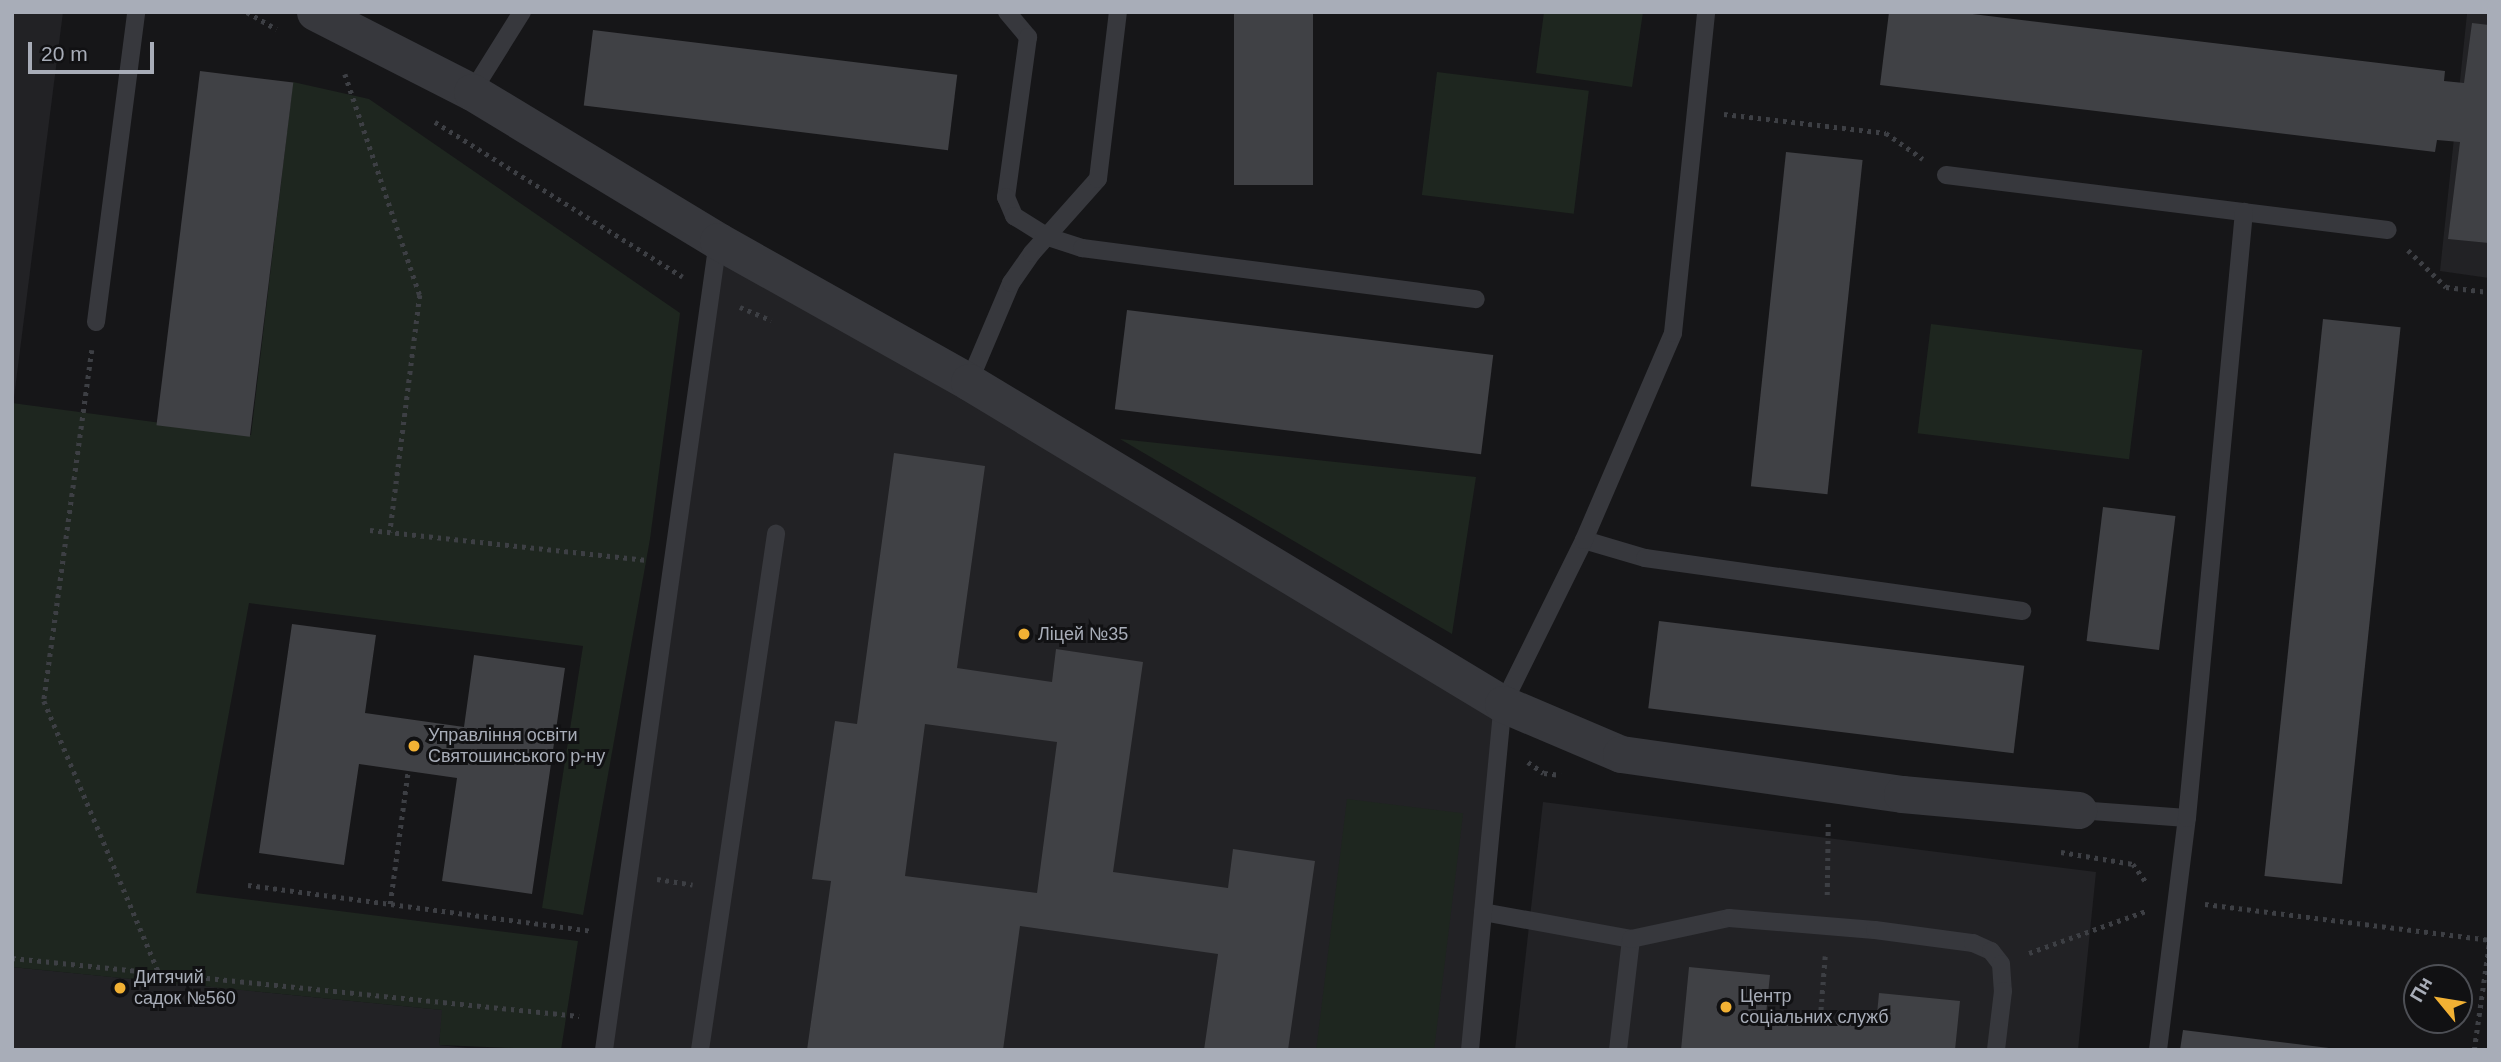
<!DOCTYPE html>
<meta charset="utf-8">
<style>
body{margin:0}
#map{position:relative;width:2501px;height:1062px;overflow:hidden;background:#161618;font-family:Helvetica,sans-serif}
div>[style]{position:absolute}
.built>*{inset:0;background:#222225}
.green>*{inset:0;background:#1e261f;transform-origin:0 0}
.building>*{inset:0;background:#404145;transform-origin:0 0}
.path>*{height:4.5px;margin-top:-2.25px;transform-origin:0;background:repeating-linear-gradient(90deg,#3d3f44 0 3.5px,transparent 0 8.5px)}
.lane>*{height:18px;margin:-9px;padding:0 9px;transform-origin:9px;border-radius:9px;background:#37383d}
.street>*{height:37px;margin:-18.5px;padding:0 18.5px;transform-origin:18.5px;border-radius:18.5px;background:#37383d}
.dots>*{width:19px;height:19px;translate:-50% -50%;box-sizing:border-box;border:4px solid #111113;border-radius:50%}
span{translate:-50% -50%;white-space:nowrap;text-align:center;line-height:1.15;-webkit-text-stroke:6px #111113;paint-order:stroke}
.poi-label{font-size:18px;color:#a8adb8}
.left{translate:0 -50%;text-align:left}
.frame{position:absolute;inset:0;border:14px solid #a8adb8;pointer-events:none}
.north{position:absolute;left:2403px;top:964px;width:70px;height:70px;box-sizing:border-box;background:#111113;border:2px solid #4d4f55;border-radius:50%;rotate:300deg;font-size:19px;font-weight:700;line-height:28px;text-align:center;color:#a8adb8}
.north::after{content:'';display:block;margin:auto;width:24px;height:32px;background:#f2b134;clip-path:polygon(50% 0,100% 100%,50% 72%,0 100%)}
.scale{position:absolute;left:28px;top:42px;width:126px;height:32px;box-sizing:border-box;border:4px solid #a8adb8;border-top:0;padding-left:9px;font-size:21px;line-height:24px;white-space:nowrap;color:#a8adb8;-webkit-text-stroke:5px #111113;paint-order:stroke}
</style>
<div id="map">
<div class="built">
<i style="clip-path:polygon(12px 12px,63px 12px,12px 413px)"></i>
<i style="clip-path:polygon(2456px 12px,2489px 12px,2489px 278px,2440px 271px,2467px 14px)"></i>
<i style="clip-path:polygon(718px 241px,1503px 704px,1470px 1050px,604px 1050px)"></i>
<i style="clip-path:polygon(1543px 802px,2096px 872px,2078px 1050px,1515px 1050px)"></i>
<i style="clip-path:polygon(12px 967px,443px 1010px,439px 1045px,487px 1050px,12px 1050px)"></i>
</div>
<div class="green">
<i style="clip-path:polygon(1544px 12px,1643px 12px,1632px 87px,1536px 73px)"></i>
<i style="left:1437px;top:72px;width:153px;height:124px;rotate:7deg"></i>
<i style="clip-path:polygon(293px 82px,369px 99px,680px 313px,650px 539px,583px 915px,542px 908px,583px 646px,249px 603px,196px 893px,578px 941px,561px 1050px,439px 1045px,442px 1010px,12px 967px,12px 403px,251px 435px)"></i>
<i style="left:1931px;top:324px;width:213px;height:110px;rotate:7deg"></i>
<i style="clip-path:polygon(1120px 439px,1476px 477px,1452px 634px)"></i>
<i style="left:1347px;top:799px;width:117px;height:253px;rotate:7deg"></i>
</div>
<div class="building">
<i style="left:1234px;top:12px;width:79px;height:173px"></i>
<i style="clip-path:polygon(1889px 12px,1956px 12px,2445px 71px,2444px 81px,2464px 83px,2472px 23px,2489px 25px,2489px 243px,2448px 239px,2460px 142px,2437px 140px,2435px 152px,1880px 85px)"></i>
<i style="left:593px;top:30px;width:367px;height:76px;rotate:7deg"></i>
<i style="left:200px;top:71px;width:94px;height:357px;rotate:7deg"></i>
<i style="left:1786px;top:152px;width:77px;height:336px;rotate:6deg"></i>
<i style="left:1127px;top:310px;width:369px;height:100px;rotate:7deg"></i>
<i style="left:2323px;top:319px;width:78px;height:560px;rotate:6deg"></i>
<i style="clip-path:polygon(evenodd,894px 453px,985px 466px,957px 668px,1052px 682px,1056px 649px,1143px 662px,1113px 872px,1228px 888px,1233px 849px,1315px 861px,1288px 1050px,1204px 1050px,1218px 954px,1020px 926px,1003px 1050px,807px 1050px,831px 881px,812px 879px,835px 721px,857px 724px,894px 453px,925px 724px,1057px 742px,1037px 893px,905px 876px,925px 724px)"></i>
<i style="left:2103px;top:507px;width:73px;height:135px;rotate:7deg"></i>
<i style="left:1659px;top:621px;width:368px;height:88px;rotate:7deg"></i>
<i style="clip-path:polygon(292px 624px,376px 635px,365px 713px,464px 727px,474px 655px,565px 668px,532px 894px,442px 881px,457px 778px,359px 764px,344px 865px,259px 853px)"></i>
<i style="clip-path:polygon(1689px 967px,1770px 975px,1766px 1014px,1876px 1025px,1879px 993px,1960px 1001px,1955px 1050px,1681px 1050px)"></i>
<i style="clip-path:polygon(2183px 1030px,2329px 1048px,2329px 1050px,2180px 1050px)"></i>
</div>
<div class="path">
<i style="left:247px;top:12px;width:34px;rotate:30deg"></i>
<i style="left:345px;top:74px;width:233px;rotate:71.3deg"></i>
<i style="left:420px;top:295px;width:239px;rotate:97.2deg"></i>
<i style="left:1724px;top:114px;width:163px;rotate:6.7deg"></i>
<i style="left:1886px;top:133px;width:45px;rotate:35.1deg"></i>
<i style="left:435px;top:122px;width:292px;rotate:32deg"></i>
<i style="left:2408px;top:250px;width:53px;rotate:44.2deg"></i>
<i style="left:2446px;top:287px;width:43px;rotate:6.6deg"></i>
<i style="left:740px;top:307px;width:34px;rotate:23deg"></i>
<i style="left:92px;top:350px;width:354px;rotate:97.8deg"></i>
<i style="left:44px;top:701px;width:295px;rotate:67.1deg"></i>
<i style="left:370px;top:530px;width:276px;rotate:6.2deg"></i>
<i style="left:1528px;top:762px;width:19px;rotate:35deg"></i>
<i style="left:1544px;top:773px;width:17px;rotate:7deg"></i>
<i style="left:2061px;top:852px;width:73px;rotate:9.5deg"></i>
<i style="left:2133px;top:864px;width:22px;rotate:54deg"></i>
<i style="left:657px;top:879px;width:36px;rotate:9deg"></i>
<i style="left:248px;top:885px;width:347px;rotate:7.6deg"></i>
<i style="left:1827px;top:895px;width:72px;rotate:-89.2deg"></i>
<i style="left:390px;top:904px;width:134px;rotate:-82.3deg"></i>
<i style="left:2205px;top:904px;width:286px;rotate:7.2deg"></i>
<i style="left:2029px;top:953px;width:124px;rotate:-19.7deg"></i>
<i style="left:12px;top:958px;width:570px;rotate:5.84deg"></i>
<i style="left:1820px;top:1019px;width:63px;rotate:-85.5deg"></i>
<i style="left:2474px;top:1050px;width:106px;rotate:-81.9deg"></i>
</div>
<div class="lane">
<i style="left:1007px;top:12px;width:33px;rotate:50deg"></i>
<i style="left:1028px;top:37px;width:162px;rotate:97.8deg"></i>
<i style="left:1006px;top:197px;width:21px;rotate:67deg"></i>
<i style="left:1014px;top:216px;width:40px;rotate:32deg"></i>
<i style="left:1048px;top:237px;width:36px;rotate:18deg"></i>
<i style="left:1082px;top:248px;width:397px;rotate:7.4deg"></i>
<i style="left:472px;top:92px;width:94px;rotate:-58deg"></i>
<i style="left:1946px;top:175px;width:445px;rotate:7.1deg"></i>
<i style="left:96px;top:322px;width:313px;rotate:-82.6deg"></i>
<i style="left:969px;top:382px;width:108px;rotate:-67deg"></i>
<i style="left:1011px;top:283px;width:37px;rotate:-55deg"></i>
<i style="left:1032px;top:253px;width:99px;rotate:-48.3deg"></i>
<i style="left:1098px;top:179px;width:168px;rotate:-83.2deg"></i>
<i style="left:1584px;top:540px;width:64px;rotate:16.4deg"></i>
<i style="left:1645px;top:558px;width:381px;rotate:8deg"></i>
<i style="left:2078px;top:810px;width:109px;rotate:4.2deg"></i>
<i style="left:1483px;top:912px;width:150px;rotate:10.3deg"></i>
<i style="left:604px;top:1050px;width:817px;rotate:-81.98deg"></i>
<i style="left:700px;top:1050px;width:522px;rotate:-81.62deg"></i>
<i style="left:1470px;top:1050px;width:348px;rotate:-84.6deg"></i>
<i style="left:1503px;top:704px;width:183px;rotate:-63.7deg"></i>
<i style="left:1584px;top:540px;width:225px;rotate:-66.7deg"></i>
<i style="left:1673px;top:333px;width:323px;rotate:-84.1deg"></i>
<i style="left:1618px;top:1050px;width:112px;rotate:-83.3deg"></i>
<i style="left:1631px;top:939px;width:100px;rotate:-12.1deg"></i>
<i style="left:1729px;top:918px;width:146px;rotate:4.7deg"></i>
<i style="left:1875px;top:930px;width:99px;rotate:7.6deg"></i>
<i style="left:1973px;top:943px;width:20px;rotate:24deg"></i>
<i style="left:1991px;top:951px;width:16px;rotate:52deg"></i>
<i style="left:2001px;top:964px;width:27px;rotate:86deg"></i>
<i style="left:2003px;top:991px;width:59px;rotate:96.8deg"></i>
<i style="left:2158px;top:1050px;width:234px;rotate:-82.9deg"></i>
<i style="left:2187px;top:818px;width:609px;rotate:-84.63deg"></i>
</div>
<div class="street">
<i style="left:315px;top:12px;width:176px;rotate:27deg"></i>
<i style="left:472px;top:92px;width:288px;rotate:31.2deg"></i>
<i style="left:718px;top:241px;width:288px;rotate:29.3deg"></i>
<i style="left:969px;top:382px;width:624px;rotate:31.09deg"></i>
<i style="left:1503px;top:704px;width:128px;rotate:23deg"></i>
<i style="left:1621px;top:754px;width:284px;rotate:8.1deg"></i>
<i style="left:1902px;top:794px;width:177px;rotate:5.2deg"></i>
</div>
<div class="dots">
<i style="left:1024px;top:634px;background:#f2b134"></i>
<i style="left:414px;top:746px;background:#f2b134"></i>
<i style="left:120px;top:988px;background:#f2b134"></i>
<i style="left:1726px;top:1007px;background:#f2b134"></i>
</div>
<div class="poi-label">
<span class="left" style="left:1038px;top:634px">Ліцей №35</span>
<span class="left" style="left:428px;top:746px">Управління освіти<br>Святошинського р-ну</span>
<span class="left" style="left:134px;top:988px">Дитячий<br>садок №560</span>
<span class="left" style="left:1740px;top:1007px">Центр<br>соціальних служб</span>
</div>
<div class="frame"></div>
<div class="north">Пн</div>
<div class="scale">20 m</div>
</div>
